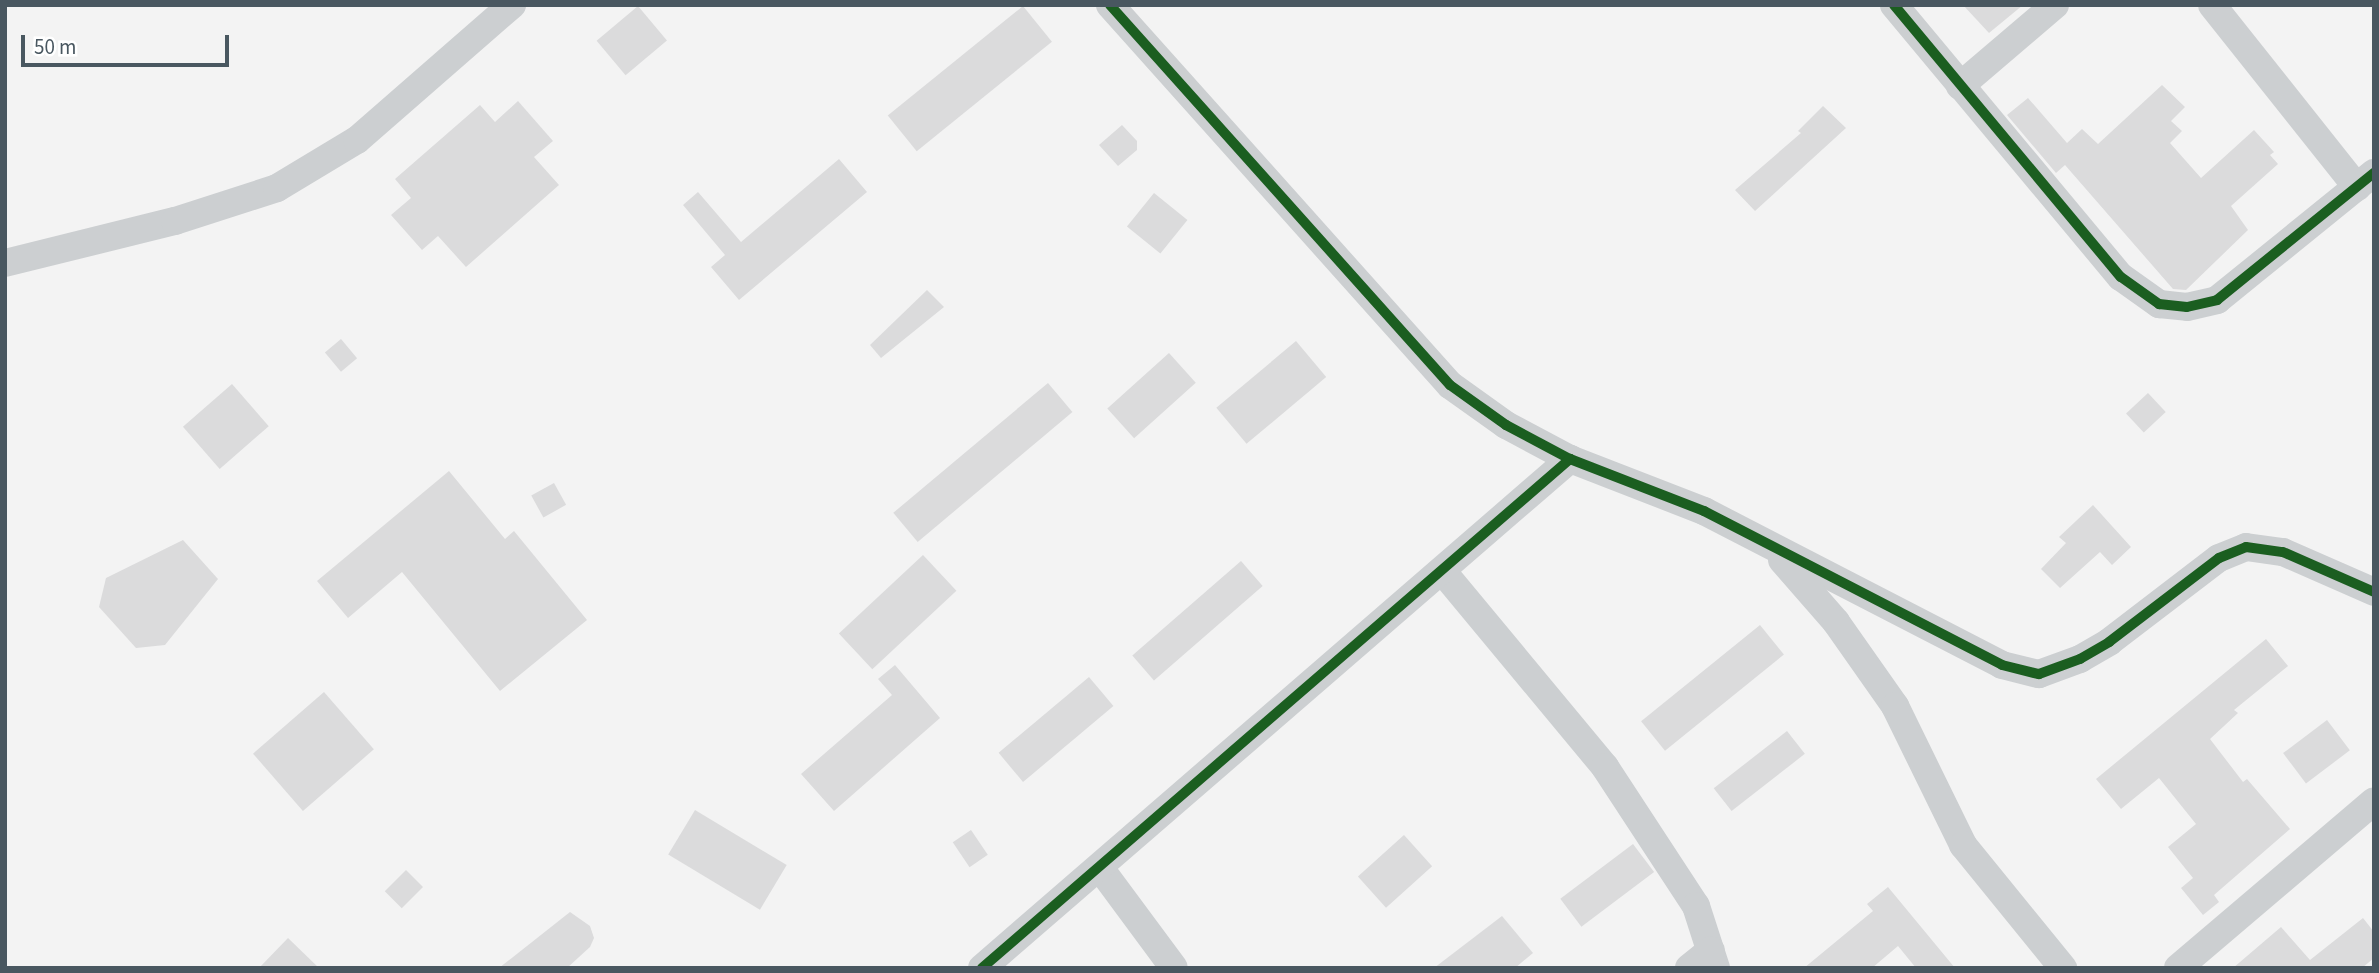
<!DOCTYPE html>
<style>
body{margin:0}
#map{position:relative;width:2379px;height:973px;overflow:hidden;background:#f3f3f3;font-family:"Source Sans 3",sans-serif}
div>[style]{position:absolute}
.building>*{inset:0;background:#dbdbdc;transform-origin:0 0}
.minor>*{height:28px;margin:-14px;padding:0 14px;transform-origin:14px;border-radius:14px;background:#cccfd1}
.cycleway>*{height:10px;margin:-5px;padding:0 5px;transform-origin:5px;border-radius:5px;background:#1b5e20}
span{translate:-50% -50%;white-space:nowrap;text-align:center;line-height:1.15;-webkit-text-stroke:5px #fff;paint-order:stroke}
.frame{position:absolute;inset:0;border:7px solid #495760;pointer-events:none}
.scale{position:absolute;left:21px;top:35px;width:208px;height:32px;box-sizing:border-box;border:4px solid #495760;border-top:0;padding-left:9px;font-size:21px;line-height:24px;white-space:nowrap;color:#495760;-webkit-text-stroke:5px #fff;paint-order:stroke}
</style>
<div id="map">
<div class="building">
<i style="clip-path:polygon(1963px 5px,2023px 5px,1989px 33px)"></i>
<i style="left:638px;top:6px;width:45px;height:54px;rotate:50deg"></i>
<i style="left:1023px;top:6px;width:46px;height:174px;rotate:51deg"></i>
<i style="clip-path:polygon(2162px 85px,2185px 107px,2171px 121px,2182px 131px,2170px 143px,2201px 178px,2254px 130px,2274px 152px,2270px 155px,2278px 164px,2231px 206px,2248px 230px,2186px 290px,2173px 289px,2065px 165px,2056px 173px,2007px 115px,2028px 98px,2067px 143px,2082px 129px,2098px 144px)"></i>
<i style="clip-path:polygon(518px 101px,553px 141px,534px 157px,559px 185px,466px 267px,438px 236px,422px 250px,391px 215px,411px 198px,395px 179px,480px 105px,495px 122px)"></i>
<i style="clip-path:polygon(1823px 106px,1846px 128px,1755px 211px,1735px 190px,1801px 133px,1798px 131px)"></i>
<i style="clip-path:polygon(1122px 125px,1137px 141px,1137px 150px,1118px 166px,1099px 145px)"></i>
<i style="clip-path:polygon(839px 159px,867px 192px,739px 300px,711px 267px,725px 255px,683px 205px,698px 192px,741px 242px)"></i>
<i style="left:1154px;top:193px;width:43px;height:43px;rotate:39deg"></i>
<i style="clip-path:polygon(927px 290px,944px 307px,881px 358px,870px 345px)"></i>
<i style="left:341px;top:339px;width:25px;height:21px;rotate:50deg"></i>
<i style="left:1296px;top:341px;width:47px;height:104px;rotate:50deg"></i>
<i style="left:1169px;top:353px;width:40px;height:83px;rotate:48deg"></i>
<i style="left:1048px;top:383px;width:38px;height:202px;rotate:50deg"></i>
<i style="left:232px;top:384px;width:56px;height:65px;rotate:49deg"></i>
<i style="left:2148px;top:393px;width:26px;height:30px;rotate:47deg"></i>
<i style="clip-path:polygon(449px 471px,505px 539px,514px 531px,587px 620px,500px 691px,402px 572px,348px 618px,317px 581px)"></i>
<i style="left:554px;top:483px;width:25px;height:26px;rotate:61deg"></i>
<i style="clip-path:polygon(2093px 505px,2131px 547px,2112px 565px,2100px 552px,2060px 588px,2041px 569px,2066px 543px,2059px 537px)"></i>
<i style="clip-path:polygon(183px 540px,218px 579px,165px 645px,136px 648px,99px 607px,106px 578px)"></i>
<i style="left:923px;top:555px;width:49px;height:115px;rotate:47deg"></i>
<i style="left:1241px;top:561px;width:33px;height:144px;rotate:49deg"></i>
<i style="left:1760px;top:625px;width:38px;height:153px;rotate:51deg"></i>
<i style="clip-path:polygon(2266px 639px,2288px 666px,2234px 710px,2238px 713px,2210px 739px,2243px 782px,2247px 779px,2290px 829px,2214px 895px,2219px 902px,2203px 915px,2181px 888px,2193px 878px,2168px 847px,2196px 824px,2159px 778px,2121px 809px,2096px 779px)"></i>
<i style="clip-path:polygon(895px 665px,940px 718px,834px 811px,801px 774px,892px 695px,878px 679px)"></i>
<i style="left:1089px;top:677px;width:38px;height:118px;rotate:50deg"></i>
<i style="left:324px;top:692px;width:76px;height:94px;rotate:49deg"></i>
<i style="left:2327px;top:720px;width:38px;height:55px;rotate:53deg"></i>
<i style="left:1787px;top:731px;width:29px;height:93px;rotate:52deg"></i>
<i style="left:695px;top:810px;width:107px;height:52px;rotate:31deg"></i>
<i style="left:971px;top:830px;width:30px;height:22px;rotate:56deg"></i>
<i style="left:1404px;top:835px;width:42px;height:62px;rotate:48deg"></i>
<i style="left:1633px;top:844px;width:35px;height:91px;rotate:53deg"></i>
<i style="left:406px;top:870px;width:24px;height:30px;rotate:45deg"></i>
<i style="clip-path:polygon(1888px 887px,1955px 968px,1916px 968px,1898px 946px,1872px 968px,1804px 968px,1873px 911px,1867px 904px)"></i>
<i style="clip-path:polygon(570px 912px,590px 926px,594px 938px,590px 947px,567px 968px,499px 968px)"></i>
<i style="clip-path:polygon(1502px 916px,1533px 953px,1515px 968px,1434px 968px)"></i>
<i style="clip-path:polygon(2363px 918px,2374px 932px,2374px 958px,2362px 968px,2233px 968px,2281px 927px,2310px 960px)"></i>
<i style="clip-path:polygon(288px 938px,319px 968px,259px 968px)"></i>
</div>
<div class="minor">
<i style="left:1110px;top:5px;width:510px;rotate:48.18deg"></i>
<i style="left:1450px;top:385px;width:69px;rotate:35.5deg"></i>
<i style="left:1506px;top:425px;width:72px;rotate:28deg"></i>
<i style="left:1570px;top:459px;width:144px;rotate:21.2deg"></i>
<i style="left:1704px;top:511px;width:335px;rotate:27.3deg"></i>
<i style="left:2002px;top:665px;width:38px;rotate:14deg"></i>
<i style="left:2039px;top:674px;width:44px;rotate:-20.1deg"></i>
<i style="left:2080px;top:659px;width:34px;rotate:-30deg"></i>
<i style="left:2109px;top:642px;width:138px;rotate:-37.4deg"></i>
<i style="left:2219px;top:558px;width:29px;rotate:-22deg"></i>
<i style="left:2246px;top:547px;width:37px;rotate:8deg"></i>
<i style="left:2283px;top:552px;width:99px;rotate:23.7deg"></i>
<i style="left:1894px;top:5px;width:354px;rotate:50.2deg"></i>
<i style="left:2121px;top:277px;width:47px;rotate:35.4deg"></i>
<i style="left:2159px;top:304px;width:28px;rotate:6deg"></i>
<i style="left:2187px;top:307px;width:31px;rotate:-13deg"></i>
<i style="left:2217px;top:300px;width:202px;rotate:-39deg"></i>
<i style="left:2212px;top:5px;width:233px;rotate:51.5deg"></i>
<i style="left:1960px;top:86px;width:125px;rotate:-40.5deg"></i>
<i style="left:5px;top:263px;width:175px;rotate:-13.9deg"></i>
<i style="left:175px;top:221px;width:107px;rotate:-17.9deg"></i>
<i style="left:277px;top:188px;width:93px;rotate:-31deg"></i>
<i style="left:357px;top:140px;width:206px;rotate:-41.1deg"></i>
<i style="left:1782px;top:560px;width:82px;rotate:48.9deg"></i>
<i style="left:1836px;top:622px;width:103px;rotate:54.9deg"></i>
<i style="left:1895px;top:706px;width:155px;rotate:63.9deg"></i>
<i style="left:1963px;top:845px;width:159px;rotate:50.9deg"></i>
<i style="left:1444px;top:573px;width:252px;rotate:50.3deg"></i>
<i style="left:1605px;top:767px;width:166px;rotate:56.8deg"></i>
<i style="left:1696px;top:906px;width:65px;rotate:72.1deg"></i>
<i style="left:1100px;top:868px;width:124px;rotate:53.5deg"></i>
<i style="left:982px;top:968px;width:778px;rotate:-40.88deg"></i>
<i style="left:1689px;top:968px;width:28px;rotate:-39deg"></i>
<i style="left:2178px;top:968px;width:257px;rotate:-40.4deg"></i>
</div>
<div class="cycleway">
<i style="left:1110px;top:5px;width:510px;rotate:48.18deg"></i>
<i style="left:1450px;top:385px;width:69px;rotate:35.5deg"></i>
<i style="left:1506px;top:425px;width:72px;rotate:28deg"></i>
<i style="left:1570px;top:459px;width:144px;rotate:21.2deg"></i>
<i style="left:1704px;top:511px;width:335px;rotate:27.3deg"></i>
<i style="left:2002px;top:665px;width:38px;rotate:14deg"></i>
<i style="left:2039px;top:674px;width:44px;rotate:-20.1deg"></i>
<i style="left:2080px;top:659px;width:34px;rotate:-30deg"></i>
<i style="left:2109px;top:642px;width:138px;rotate:-37.4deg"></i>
<i style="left:2219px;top:558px;width:29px;rotate:-22deg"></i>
<i style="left:2246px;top:547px;width:37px;rotate:8deg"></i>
<i style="left:2283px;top:552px;width:99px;rotate:23.7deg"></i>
<i style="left:1894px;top:5px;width:354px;rotate:50.2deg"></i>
<i style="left:2121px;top:277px;width:47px;rotate:35.4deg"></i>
<i style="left:2159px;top:304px;width:28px;rotate:6deg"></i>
<i style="left:2187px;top:307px;width:31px;rotate:-13deg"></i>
<i style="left:2217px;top:300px;width:202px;rotate:-39deg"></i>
<i style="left:982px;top:968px;width:778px;rotate:-40.88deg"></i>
</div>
<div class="frame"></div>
<div class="scale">50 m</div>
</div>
